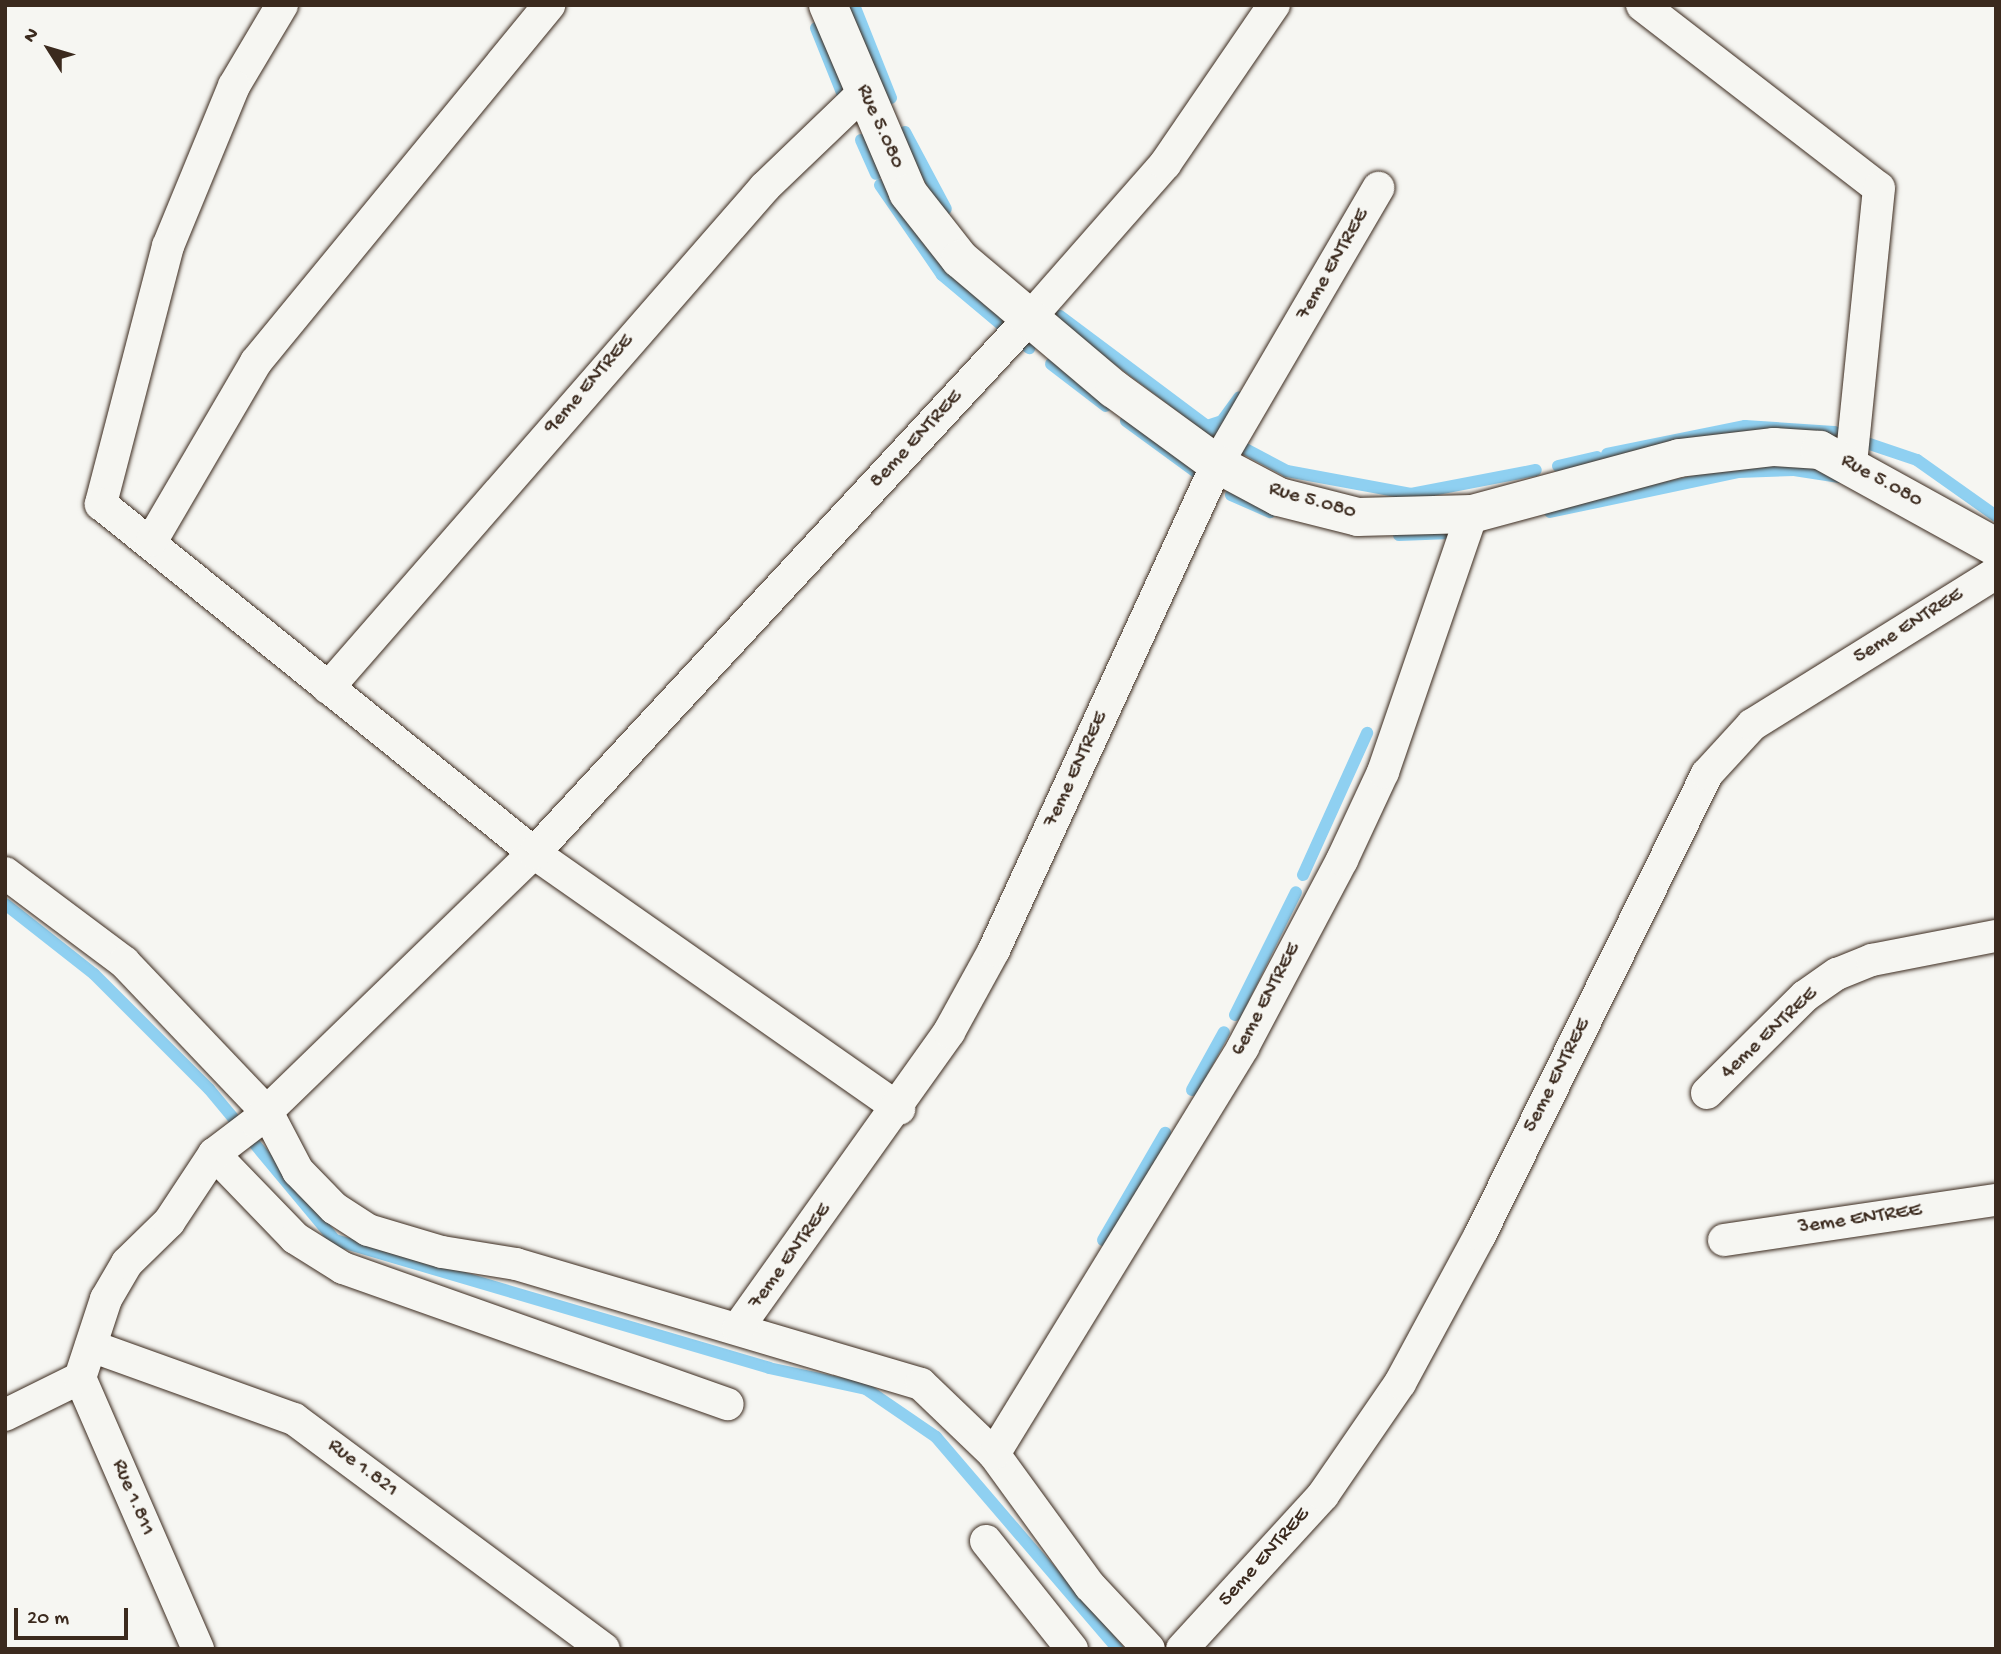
<!DOCTYPE html>
<style>
body{margin:0}
#map{position:relative;width:2001px;height:1654px;overflow:hidden;background:#f6f6f2;font-family:"Gochi Hand",sans-serif}
div>[style]{position:absolute}
.stream>*{height:12px;margin:-6px;padding:0 6px;transform-origin:6px;border-radius:6px;background:#8fd0f1}
.roads{filter:drop-shadow(0 0 2px #3b2a1e) drop-shadow(0 0 2px #3b2a1e)}
.street>*{height:32px;margin:-16px;padding:0 16px;transform-origin:16px;border-radius:16px;background:#f6f6f2}
.secondary>*{height:38px;margin:-19px;padding:0 19px;transform-origin:19px;border-radius:19px;background:#f6f6f2}
span{translate:-50% -50%;white-space:nowrap;text-align:center;line-height:1.15;-webkit-text-stroke:5px #f6f6f2;paint-order:stroke}
.street-label{font-size:21px;color:#3b2a1e}
.frame{position:absolute;inset:0;border:7px solid #3b2a1e;pointer-events:none}
.north{position:absolute;left:14px;top:14px;width:70px;height:70px;-webkit-text-stroke:5px #f6f6f2;paint-order:stroke;rotate:307deg;font-size:19px;font-weight:700;line-height:28px;text-align:center;color:#3b2a1e}
.north::after{content:'';display:block;margin:auto;width:24px;height:32px;background:#3b2a1e;clip-path:polygon(50% 0,100% 100%,50% 72%,0 100%)}
.scale{position:absolute;left:14px;top:1608px;width:114px;height:32px;box-sizing:border-box;border:4px solid #3b2a1e;border-top:0;padding-left:9px;font-size:21px;line-height:24px;white-space:nowrap;color:#3b2a1e;-webkit-text-stroke:5px #f6f6f2;paint-order:stroke}
</style>
<div id="map">
<div class="stream">
<i style="left:854px;top:5px;width:100px;rotate:68.3deg"></i>
<i style="left:816px;top:28px;width:72px;rotate:68.1deg"></i>
<i style="left:905px;top:132px;width:87px;rotate:62deg"></i>
<i style="left:861px;top:140px;width:37px;rotate:66deg"></i>
<i style="left:880px;top:185px;width:109px;rotate:55.4deg"></i>
<i style="left:942px;top:275px;width:114px;rotate:40deg"></i>
<i style="left:1060px;top:316px;width:199px;rotate:36.8deg"></i>
<i style="left:1219px;top:435px;width:77px;rotate:27.9deg"></i>
<i style="left:1287px;top:471px;width:126px;rotate:10.5deg"></i>
<i style="left:1411px;top:494px;width:127px;rotate:-10.9deg"></i>
<i style="left:1051px;top:364px;width:69px;rotate:37.4deg"></i>
<i style="left:1126px;top:421px;width:100px;rotate:36.1deg"></i>
<i style="left:1207px;top:426px;width:16px;rotate:-18deg"></i>
<i style="left:1222px;top:421px;width:29px;rotate:-54deg"></i>
<i style="left:1607px;top:454px;width:141px;rotate:-11.5deg"></i>
<i style="left:1745px;top:426px;width:89px;rotate:3.9deg"></i>
<i style="left:1834px;top:432px;width:88px;rotate:18.6deg"></i>
<i style="left:1917px;top:460px;width:97px;rotate:35.3deg"></i>
<i style="left:1558px;top:466px;width:40px;rotate:-13deg"></i>
<i style="left:1231px;top:495px;width:43px;rotate:23.6deg"></i>
<i style="left:1550px;top:512px;width:192px;rotate:-12deg"></i>
<i style="left:1738px;top:472px;width:56px;rotate:-2deg"></i>
<i style="left:1794px;top:470px;width:46px;rotate:8.8deg"></i>
<i style="left:1399px;top:535px;width:52px;rotate:-2.2deg"></i>
<i style="left:1303px;top:875px;width:156px;rotate:-65.7deg"></i>
<i style="left:5px;top:904px;width:113px;rotate:38.2deg"></i>
<i style="left:94px;top:974px;width:163px;rotate:45deg"></i>
<i style="left:209px;top:1089px;width:197px;rotate:50.2deg"></i>
<i style="left:335px;top:1240px;width:452px;rotate:16.4deg"></i>
<i style="left:769px;top:1368px;width:99px;rotate:12.2deg"></i>
<i style="left:866px;top:1389px;width:85px;rotate:34.4deg"></i>
<i style="left:936px;top:1437px;width:279px;rotate:49.4deg"></i>
<i style="left:1235px;top:1015px;width:137px;rotate:-63.6deg"></i>
<i style="left:1192px;top:1090px;width:66px;rotate:-61.1deg"></i>
<i style="left:1103px;top:1240px;width:124px;rotate:-59.9deg"></i>
</div>
<div class="roads">
<div class="street">
<i style="left:282px;top:5px;width:94px;rotate:120.7deg"></i>
<i style="left:234px;top:86px;width:173px;rotate:112.4deg"></i>
<i style="left:168px;top:246px;width:267px;rotate:104.6deg"></i>
<i style="left:101px;top:504px;width:556px;rotate:38.87deg"></i>
<i style="left:534px;top:853px;width:446px;rotate:35deg"></i>
<i style="left:1642px;top:5px;width:299px;rotate:37.7deg"></i>
<i style="left:1879px;top:188px;width:275px;rotate:95.8deg"></i>
<i style="left:152px;top:540px;width:206px;rotate:-59.7deg"></i>
<i style="left:256px;top:362px;width:462px;rotate:-50.6deg"></i>
<i style="left:328px;top:688px;width:665px;rotate:-48.9deg"></i>
<i style="left:765px;top:187px;width:136px;rotate:-43.8deg"></i>
<i style="left:5px;top:873px;width:149px;rotate:36.8deg"></i>
<i style="left:124px;top:962px;width:207px;rotate:46.4deg"></i>
<i style="left:267px;top:1112px;width:67px;rotate:62.3deg"></i>
<i style="left:298px;top:1171px;width:52px;rotate:45.8deg"></i>
<i style="left:334px;top:1208px;width:40px;rotate:32.9deg"></i>
<i style="left:368px;top:1230px;width:77px;rotate:16.6deg"></i>
<i style="left:442px;top:1252px;width:75px;rotate:9.2deg"></i>
<i style="left:516px;top:1264px;width:422px;rotate:16.5deg"></i>
<i style="left:921px;top:1384px;width:101px;rotate:43.8deg"></i>
<i style="left:994px;top:1454px;width:163px;rotate:54deg"></i>
<i style="left:1090px;top:1586px;width:86px;rotate:46.9deg"></i>
<i style="left:1707px;top:1093px;width:138px;rotate:-44.7deg"></i>
<i style="left:1805px;top:996px;width:39px;rotate:-35deg"></i>
<i style="left:1837px;top:974px;width:38px;rotate:-22deg"></i>
<i style="left:1872px;top:960px;width:126px;rotate:-11deg"></i>
<i style="left:214px;top:1154px;width:117px;rotate:46deg"></i>
<i style="left:295px;top:1238px;width:57px;rotate:32deg"></i>
<i style="left:343px;top:1268px;width:408px;rotate:19.5deg"></i>
<i style="left:1724px;top:1240px;width:275px;rotate:-8.4deg"></i>
<i style="left:738px;top:1328px;width:364px;rotate:-54.5deg"></i>
<i style="left:949px;top:1032px;width:94px;rotate:-61.2deg"></i>
<i style="left:994px;top:950px;width:535px;rotate:-65.35deg"></i>
<i style="left:1217px;top:464px;width:320px;rotate:-59.7deg"></i>
<i style="left:91px;top:1346px;width:216px;rotate:19.8deg"></i>
<i style="left:294px;top:1419px;width:386px;rotate:36.6deg"></i>
<i style="left:5px;top:1415px;width:84px;rotate:-26.3deg"></i>
<i style="left:994px;top:1454px;width:477px;rotate:-58.5deg"></i>
<i style="left:1243px;top:1047px;width:212px;rotate:-62.1deg"></i>
<i style="left:1342px;top:860px;width:97px;rotate:-65deg"></i>
<i style="left:1383px;top:772px;width:273px;rotate:-71deg"></i>
<i style="left:986px;top:1541px;width:138px;rotate:51.5deg"></i>
<i style="left:198px;top:1649px;width:296px;rotate:-113.5deg"></i>
<i style="left:80px;top:1378px;width:83px;rotate:-71.8deg"></i>
<i style="left:106px;top:1299px;width:42px;rotate:-59.7deg"></i>
<i style="left:127px;top:1263px;width:59px;rotate:-44.3deg"></i>
<i style="left:169px;top:1222px;width:82px;rotate:-56.5deg"></i>
<i style="left:214px;top:1154px;width:53px;rotate:-37.3deg"></i>
<i style="left:256px;top:1122px;width:387px;rotate:-44.1deg"></i>
<i style="left:534px;top:853px;width:727px;rotate:-47.17deg"></i>
<i style="left:1028px;top:320px;width:208px;rotate:-48.7deg"></i>
<i style="left:1165px;top:164px;width:193px;rotate:-55.6deg"></i>
<i style="left:1182px;top:1649px;width:209px;rotate:-47.5deg"></i>
<i style="left:1323px;top:1495px;width:136px;rotate:-55.5deg"></i>
<i style="left:1400px;top:1383px;width:168px;rotate:-61.6deg"></i>
<i style="left:1480px;top:1235px;width:514px;rotate:-63.78deg"></i>
<i style="left:1707px;top:774px;width:67px;rotate:-47.4deg"></i>
<i style="left:1752px;top:725px;width:287px;rotate:-31.9deg"></i>
</div>
<div class="secondary">
<i style="left:828px;top:5px;width:204px;rotate:66.9deg"></i>
<i style="left:908px;top:193px;width:84px;rotate:51.8deg"></i>
<i style="left:960px;top:259px;width:202px;rotate:40.2deg"></i>
<i style="left:1114px;top:389px;width:127px;rotate:36.1deg"></i>
<i style="left:1217px;top:464px;width:70px;rotate:28deg"></i>
<i style="left:1279px;top:497px;width:81px;rotate:14.2deg"></i>
<i style="left:1358px;top:517px;width:114px;rotate:-1.5deg"></i>
<i style="left:1472px;top:514px;width:214px;rotate:-15.1deg"></i>
<i style="left:1679px;top:458px;width:96px;rotate:-6.6deg"></i>
<i style="left:1774px;top:447px;width:46px;rotate:3.7deg"></i>
<i style="left:1820px;top:450px;width:201px;rotate:28.9deg"></i>
</div>
</div>
<div class="street-label">
<span style="left:879px;top:127px;rotate:66deg">Rue 5.080</span>
<span style="left:1334px;top:265px;rotate:-60deg">7eme ENTREE</span>
<span style="left:590px;top:385px;rotate:-49deg">9eme ENTREE</span>
<span style="left:917px;top:440px;rotate:-47deg">8eme ENTREE</span>
<span style="left:1881px;top:482px;rotate:29deg">Rue 5.080</span>
<span style="left:1312px;top:502px;rotate:16deg">Rue 5.080</span>
<span style="left:1909px;top:627px;rotate:-32deg">5eme ENTREE</span>
<span style="left:1077px;top:770px;rotate:-65deg">7eme ENTREE</span>
<span style="left:1267px;top:1000px;rotate:-62deg">6eme ENTREE</span>
<span style="left:1770px;top:1034px;rotate:-43deg">4eme ENTREE</span>
<span style="left:1558px;top:1076px;rotate:-63deg">5eme ENTREE</span>
<span style="left:1860px;top:1220px;rotate:-8deg">3eme ENTREE</span>
<span style="left:791px;top:1257px;rotate:-54deg">7eme ENTREE</span>
<span style="left:362px;top:1469px;rotate:37deg">Rue 1.821</span>
<span style="left:132px;top:1498px;rotate:67deg">Rue 1.811</span>
<span style="left:1265px;top:1558px;rotate:-48deg">5eme ENTREE</span>
</div>
<div class="frame"></div>
<div class="north">N</div>
<div class="scale">20 m</div>
</div>
